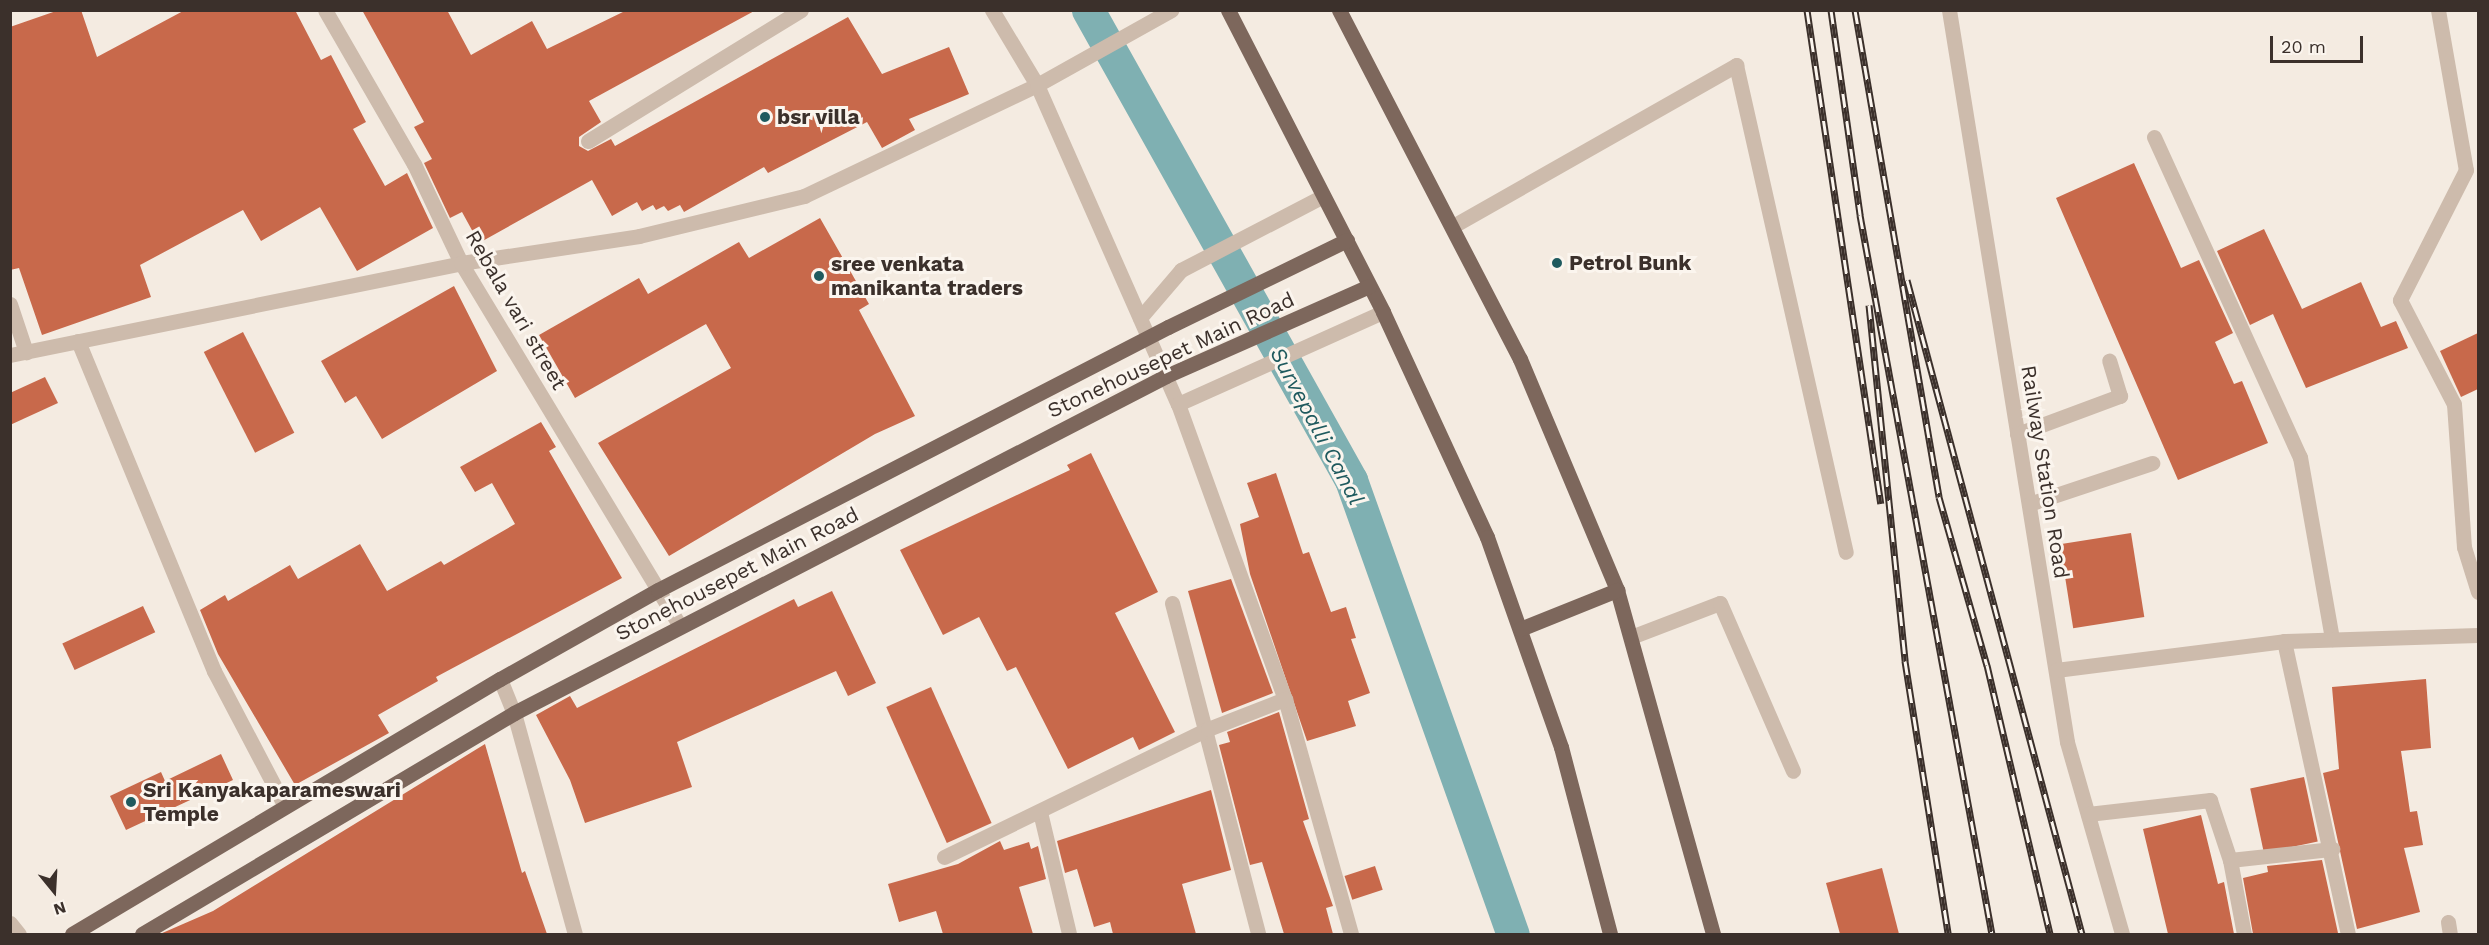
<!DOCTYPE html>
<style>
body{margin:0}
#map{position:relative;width:2489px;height:945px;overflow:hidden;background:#f4ebe1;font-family:"Work Sans",sans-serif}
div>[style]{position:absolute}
.canal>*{height:33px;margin:-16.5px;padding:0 16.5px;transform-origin:16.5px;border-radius:16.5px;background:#7fb0b2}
.building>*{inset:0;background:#c8694b;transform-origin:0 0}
.minor>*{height:15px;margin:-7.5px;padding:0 7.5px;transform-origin:7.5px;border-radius:7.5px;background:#cdbbac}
.major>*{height:15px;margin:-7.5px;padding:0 7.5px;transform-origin:7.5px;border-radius:7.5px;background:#7d675c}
.rail>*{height:7px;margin-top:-3.5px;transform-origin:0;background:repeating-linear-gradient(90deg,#fbf5ee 0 14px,#3b302b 0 28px);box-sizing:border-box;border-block:2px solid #3b302b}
.dots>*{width:16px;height:16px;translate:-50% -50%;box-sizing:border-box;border:3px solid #fbf5ee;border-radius:50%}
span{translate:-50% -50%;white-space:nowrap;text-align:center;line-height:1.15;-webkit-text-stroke:6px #fbf5ee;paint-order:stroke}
.poi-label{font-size:21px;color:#3b302b;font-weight:700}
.left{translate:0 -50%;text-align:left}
.street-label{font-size:21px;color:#3b302b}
.water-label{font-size:22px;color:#1f5a5e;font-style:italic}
.frame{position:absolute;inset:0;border:12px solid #3b302b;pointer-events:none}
.north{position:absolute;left:24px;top:861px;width:60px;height:60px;-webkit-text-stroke:4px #fbf5ee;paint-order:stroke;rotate:162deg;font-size:16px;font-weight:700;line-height:24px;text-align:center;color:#3b302b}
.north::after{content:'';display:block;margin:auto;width:21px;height:27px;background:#3b302b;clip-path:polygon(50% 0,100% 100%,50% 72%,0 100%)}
.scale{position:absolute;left:2270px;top:36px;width:93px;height:27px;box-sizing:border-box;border:3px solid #3b302b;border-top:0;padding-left:8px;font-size:18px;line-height:21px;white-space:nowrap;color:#3b302b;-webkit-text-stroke:4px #fbf5ee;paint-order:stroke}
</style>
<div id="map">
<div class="canal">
<i style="left:1088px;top:10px;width:539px;rotate:60.77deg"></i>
<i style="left:1351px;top:480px;width:482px;rotate:70.4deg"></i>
</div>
<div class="building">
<i style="clip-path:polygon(59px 10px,81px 10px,97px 57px,185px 10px,295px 10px,321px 60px,331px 55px,366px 122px,353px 129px,385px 186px,407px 173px,433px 228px,357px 271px,320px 207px,261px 241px,243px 210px,140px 265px,151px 297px,42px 335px,19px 268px,10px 270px,10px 27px)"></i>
<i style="clip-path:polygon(362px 10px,447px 10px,471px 55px,532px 21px,547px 49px,627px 10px,756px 10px,589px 101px,601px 122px,579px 137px,579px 146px,588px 151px,611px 139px,615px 146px,848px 17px,882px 74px,949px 47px,969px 94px,909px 119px,915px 130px,882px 148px,867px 122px,768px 173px,764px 167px,684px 212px,680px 205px,668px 211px,664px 206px,656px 210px,653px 205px,642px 211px,637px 202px,612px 216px,592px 180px,479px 243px,462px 212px,450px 218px,424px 163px,432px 159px,414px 127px,424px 122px)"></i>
<i style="clip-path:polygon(2134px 163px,2181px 268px,2199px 260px,2233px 333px,2215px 342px,2234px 384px,2242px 381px,2268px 443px,2178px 480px,2056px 198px)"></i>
<i style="clip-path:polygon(820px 218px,869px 304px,859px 310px,915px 416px,875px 434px,669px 556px,598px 443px,731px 368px,706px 324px,575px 398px,539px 335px,639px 278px,648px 294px,739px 242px,749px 258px)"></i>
<i style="clip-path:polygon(2264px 229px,2302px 309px,2361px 282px,2381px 327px,2396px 321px,2408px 348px,2306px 388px,2273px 314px,2250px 325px,2217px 251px)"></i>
<i style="clip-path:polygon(454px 286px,497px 371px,382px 439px,356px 396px,345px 403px,321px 361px)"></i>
<i style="left:243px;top:332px;width:113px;height:44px;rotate:63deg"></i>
<i style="clip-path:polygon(2478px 333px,2478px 389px,2461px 397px,2440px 351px)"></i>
<i style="clip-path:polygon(45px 377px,58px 403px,10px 425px,10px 393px)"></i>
<i style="clip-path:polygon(541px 422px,556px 447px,549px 451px,622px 578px,436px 677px,438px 681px,378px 715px,389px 733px,295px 785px,218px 654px,200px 610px,225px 595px,228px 601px,290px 565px,298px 579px,360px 544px,387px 591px,441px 561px,444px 565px,515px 524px,492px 483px,475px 492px,460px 467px)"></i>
<i style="clip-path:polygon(1091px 453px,1158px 592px,1115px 613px,1175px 732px,1139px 750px,1133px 737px,1068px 769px,1016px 667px,1007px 671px,979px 617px,943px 635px,900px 550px,1070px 470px,1067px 465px)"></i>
<i style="clip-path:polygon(1276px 473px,1303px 554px,1309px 552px,1331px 612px,1346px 607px,1356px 638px,1351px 639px,1370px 693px,1348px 701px,1356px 726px,1307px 741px,1250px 574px,1240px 524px,1259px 517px,1247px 483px)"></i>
<i style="left:2131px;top:533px;width:85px;height:72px;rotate:81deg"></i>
<i style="clip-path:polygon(1231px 579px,1273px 693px,1222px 713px,1188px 591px)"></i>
<i style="clip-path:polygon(832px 591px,876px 683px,848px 696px,836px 671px,677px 742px,692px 787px,585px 823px,570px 780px,536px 715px,570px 696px,577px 708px,794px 599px,798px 607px)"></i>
<i style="left:143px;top:606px;width:29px;height:89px;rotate:65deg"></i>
<i style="clip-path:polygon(2426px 679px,2431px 748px,2401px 751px,2410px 812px,2417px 811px,2423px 845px,2404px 848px,2420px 912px,2357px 929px,2323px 773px,2339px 769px,2332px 687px)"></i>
<i style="left:931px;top:687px;width:149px;height:49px;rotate:66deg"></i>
<i style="clip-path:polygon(1279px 712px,1309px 819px,1303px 821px,1333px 906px,1326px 908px,1333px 934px,1284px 934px,1262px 862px,1250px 865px,1219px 745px,1230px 742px,1227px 732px)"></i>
<i style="clip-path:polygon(485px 744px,522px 873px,525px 871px,547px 934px,160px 934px,213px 911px)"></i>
<i style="clip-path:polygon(221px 754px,233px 780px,126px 830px,110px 796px,161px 772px,165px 781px)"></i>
<i style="left:2304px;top:777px;width:66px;height:55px;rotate:78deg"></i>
<i style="clip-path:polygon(1211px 790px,1231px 870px,1182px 884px,1196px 934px,1113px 934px,1110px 922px,1094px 927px,1077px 869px,1065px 873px,1057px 841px)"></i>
<i style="clip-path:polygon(2201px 815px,2218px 884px,2224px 882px,2234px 934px,2168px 934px,2143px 829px)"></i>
<i style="clip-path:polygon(1000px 841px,1004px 850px,1029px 842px,1031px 849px,1038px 846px,1046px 879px,1019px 887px,1033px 934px,943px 934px,936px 911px,899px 922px,888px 884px,958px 864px)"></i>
<i style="clip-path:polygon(2322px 860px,2338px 933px,2253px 934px,2243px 878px,2268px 872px,2267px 866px)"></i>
<i style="left:1375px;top:866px;width:25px;height:32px;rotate:72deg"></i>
<i style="clip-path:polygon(1882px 868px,1899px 934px,1840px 934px,1826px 883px)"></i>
</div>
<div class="minor">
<i style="left:325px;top:10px;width:178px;rotate:60deg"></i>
<i style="left:414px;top:164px;width:110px;rotate:64.6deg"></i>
<i style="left:461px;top:263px;width:424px;rotate:58.9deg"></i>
<i style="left:992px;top:10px;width:87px;rotate:59deg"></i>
<i style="left:1037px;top:85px;width:349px;rotate:66.2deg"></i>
<i style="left:1178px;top:404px;width:314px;rotate:70.1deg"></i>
<i style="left:1285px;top:699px;width:244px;rotate:74.3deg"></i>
<i style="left:1949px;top:10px;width:741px;rotate:80.84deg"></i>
<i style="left:2067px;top:742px;width:200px;rotate:74deg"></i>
<i style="left:2438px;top:10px;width:162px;rotate:80.1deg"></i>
<i style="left:2466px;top:170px;width:146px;rotate:116.9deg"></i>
<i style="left:2400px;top:300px;width:117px;rotate:62.6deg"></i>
<i style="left:2454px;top:404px;width:143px;rotate:86deg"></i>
<i style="left:2464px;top:547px;width:47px;rotate:72.7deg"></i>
<i style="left:2154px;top:137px;width:352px;rotate:65.5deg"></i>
<i style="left:2300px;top:457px;width:185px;rotate:80deg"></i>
<i style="left:588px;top:141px;width:250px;rotate:-31.6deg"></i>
<i style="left:1453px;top:226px;width:326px;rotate:-29.6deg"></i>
<i style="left:1736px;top:65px;width:499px;rotate:77.3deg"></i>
<i style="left:10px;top:304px;width:51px;rotate:71.6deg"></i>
<i style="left:1140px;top:318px;width:63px;rotate:-49.5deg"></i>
<i style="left:1181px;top:270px;width:160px;rotate:-27.5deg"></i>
<i style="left:78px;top:341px;width:357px;rotate:67.6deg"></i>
<i style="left:214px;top:671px;width:153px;rotate:62.3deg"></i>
<i style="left:10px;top:355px;width:460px;rotate:-11.5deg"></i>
<i style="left:461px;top:263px;width:180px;rotate:-8.6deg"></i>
<i style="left:639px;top:236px;width:170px;rotate:-13.6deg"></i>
<i style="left:804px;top:196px;width:258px;rotate:-25.5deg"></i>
<i style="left:1037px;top:85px;width:154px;rotate:-29.2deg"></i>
<i style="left:1178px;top:404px;width:225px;rotate:-24.2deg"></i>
<i style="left:2017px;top:434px;width:110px;rotate:-20.3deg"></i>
<i style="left:2120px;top:396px;width:37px;rotate:-107deg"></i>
<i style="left:2029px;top:504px;width:130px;rotate:-18.4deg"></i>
<i style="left:1172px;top:603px;width:342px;rotate:75.4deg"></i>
<i style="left:1631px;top:637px;width:95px;rotate:-20.9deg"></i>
<i style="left:1720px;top:603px;width:183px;rotate:66.5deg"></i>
<i style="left:2284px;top:641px;width:300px;rotate:77.7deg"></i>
<i style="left:2056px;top:670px;width:230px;rotate:-7.2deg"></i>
<i style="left:2284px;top:641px;width:194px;rotate:-1.8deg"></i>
<i style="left:500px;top:679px;width:37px;rotate:68deg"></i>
<i style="left:514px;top:713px;width:229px;rotate:74.6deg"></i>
<i style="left:1040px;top:812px;width:125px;rotate:76.6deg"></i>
<i style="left:2088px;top:814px;width:123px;rotate:-6.5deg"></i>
<i style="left:2210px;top:800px;width:63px;rotate:71.6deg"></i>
<i style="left:2230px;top:860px;width:103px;rotate:-6.2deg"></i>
<i style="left:944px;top:857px;width:293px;rotate:-25.9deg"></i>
<i style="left:1208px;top:729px;width:83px;rotate:-21.3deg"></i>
<i style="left:2230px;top:860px;width:75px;rotate:79.3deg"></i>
<i style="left:2448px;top:922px;width:12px;rotate:81deg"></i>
<i style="left:10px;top:923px;width:14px;rotate:51deg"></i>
</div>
<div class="major">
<i style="left:1228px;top:10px;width:339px;rotate:62.8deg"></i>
<i style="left:1383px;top:312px;width:248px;rotate:65.2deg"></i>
<i style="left:1487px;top:537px;width:223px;rotate:70.6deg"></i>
<i style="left:1561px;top:747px;width:193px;rotate:75.3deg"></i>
<i style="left:1339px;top:10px;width:393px;rotate:62.6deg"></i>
<i style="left:1520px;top:359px;width:251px;rotate:67.2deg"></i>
<i style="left:1617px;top:590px;width:357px;rotate:74.4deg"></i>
<i style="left:1520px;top:629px;width:105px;rotate:-21.9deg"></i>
<i style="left:72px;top:934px;width:498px;rotate:-30.8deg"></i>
<i style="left:500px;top:679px;width:181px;rotate:-29.4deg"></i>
<i style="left:658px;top:590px;width:574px;rotate:-27.28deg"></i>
<i style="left:1168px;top:327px;width:199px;rotate:-25.9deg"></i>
<i style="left:142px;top:934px;width:433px;rotate:-30.7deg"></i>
<i style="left:514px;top:713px;width:734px;rotate:-27.33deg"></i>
<i style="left:1166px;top:376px;width:222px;rotate:-23.9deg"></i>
</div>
<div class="rail">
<i style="left:1807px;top:10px;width:499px;rotate:81.5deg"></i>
<i style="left:1831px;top:10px;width:207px;rotate:81.9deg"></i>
<i style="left:1860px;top:215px;width:731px;rotate:79.6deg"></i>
<i style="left:1855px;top:10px;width:494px;rotate:80.2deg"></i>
<i style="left:1939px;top:497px;width:175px;rotate:74.1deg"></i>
<i style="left:1987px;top:665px;width:276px;rotate:76.8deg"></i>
<i style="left:1907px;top:280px;width:677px;rotate:75.02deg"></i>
<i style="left:1869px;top:305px;width:358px;rotate:84.2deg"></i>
<i style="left:1905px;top:661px;width:276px;rotate:81deg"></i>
</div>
<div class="dots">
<i style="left:765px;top:117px;background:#1f5a5e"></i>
<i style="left:1557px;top:263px;background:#1f5a5e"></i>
<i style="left:819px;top:276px;background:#1f5a5e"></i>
<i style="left:131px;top:802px;background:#1f5a5e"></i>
</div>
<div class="poi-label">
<span class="left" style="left:777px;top:117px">bsr villa</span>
<span class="left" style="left:1569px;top:263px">Petrol Bunk</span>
<span class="left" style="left:831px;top:276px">sree venkata<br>manikanta traders</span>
<span class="left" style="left:143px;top:802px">Sri Kanyakaparameswari<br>Temple</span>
</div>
<div class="street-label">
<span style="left:516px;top:310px;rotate:60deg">Rebala vari street</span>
<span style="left:1171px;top:355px;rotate:-25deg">Stonehousepet Main Road</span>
<span style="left:2045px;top:472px;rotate:81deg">Railway Station Road</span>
<span style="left:737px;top:574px;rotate:-27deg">Stonehousepet Main Road</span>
</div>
<div class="water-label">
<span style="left:1317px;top:426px;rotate:62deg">Survepalli Canal</span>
</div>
<div class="frame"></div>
<div class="north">N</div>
<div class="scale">20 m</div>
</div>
